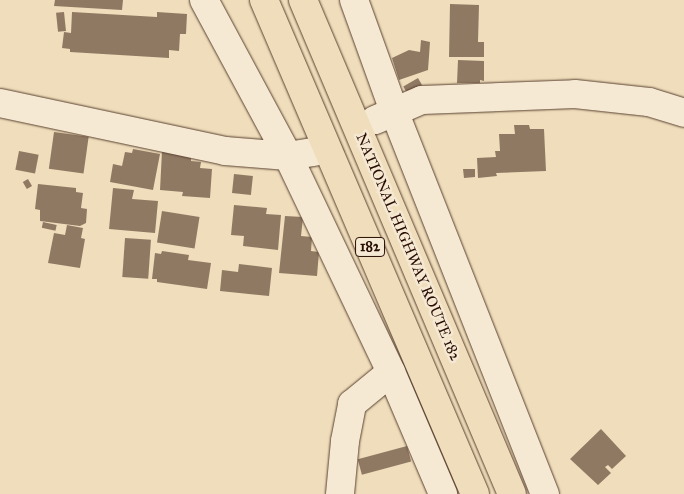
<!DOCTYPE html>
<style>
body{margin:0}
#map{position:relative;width:684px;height:494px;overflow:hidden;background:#efddbb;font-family:"IM FELL Great Primer",serif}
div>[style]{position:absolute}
.building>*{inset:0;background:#907963;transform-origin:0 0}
.street-tunnel>*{height:28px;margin-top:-14px;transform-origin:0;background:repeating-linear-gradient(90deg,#d1be9f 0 28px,transparent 0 42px)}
.roads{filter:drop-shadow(0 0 1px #5a4131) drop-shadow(0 0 1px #5a4131)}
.street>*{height:28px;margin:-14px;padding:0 14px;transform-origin:14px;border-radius:14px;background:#f5e9d3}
.highway>*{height:28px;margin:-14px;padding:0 14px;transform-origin:14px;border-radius:14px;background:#efddbb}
span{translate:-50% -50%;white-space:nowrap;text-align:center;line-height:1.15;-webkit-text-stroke:5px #f5e9d3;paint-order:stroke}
.shield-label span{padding:1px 4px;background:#f5e9d3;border:1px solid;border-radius:4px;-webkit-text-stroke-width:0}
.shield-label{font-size:14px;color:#290d03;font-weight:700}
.street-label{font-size:15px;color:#290d03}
</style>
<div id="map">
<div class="building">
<i style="clip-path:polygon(55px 0,123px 0,122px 10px,54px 6px)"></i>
<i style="clip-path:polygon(450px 4px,479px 5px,478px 42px,484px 42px,484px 57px,449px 57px)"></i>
<i style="left:64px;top:12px;width:19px;height:8px;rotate:84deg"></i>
<i style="clip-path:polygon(72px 12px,157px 17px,157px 12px,187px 14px,186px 34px,180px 34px,179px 51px,169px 50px,169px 58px,70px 52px,70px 49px,62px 48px,64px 32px,71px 33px)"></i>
<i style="clip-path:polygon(421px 40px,430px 42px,428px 70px,399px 80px,392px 58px,409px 50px,420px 52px)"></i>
<i style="clip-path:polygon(458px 60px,484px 61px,484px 81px,480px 80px,480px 83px,457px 83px)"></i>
<i style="left:418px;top:78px;width:8px;height:17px;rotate:60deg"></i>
<i style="clip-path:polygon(514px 125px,529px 125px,530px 129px,544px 129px,546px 171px,496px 173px,497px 176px,478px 178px,477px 158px,496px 157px,495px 151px,500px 151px,499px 134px,515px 134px)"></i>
<i style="left:54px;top:132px;width:35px;height:37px;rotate:8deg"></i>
<i style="clip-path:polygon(133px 149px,160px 154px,153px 190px,110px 182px,113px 164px,122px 166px,125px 152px,132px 153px)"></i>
<i style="left:19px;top:151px;width:20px;height:19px;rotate:11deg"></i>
<i style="clip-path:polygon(162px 151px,191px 156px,191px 161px,201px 162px,200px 168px,212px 169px,210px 198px,182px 196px,183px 192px,160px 190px)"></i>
<i style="clip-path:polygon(463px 169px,475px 169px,475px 177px,464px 178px)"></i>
<i style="left:234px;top:174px;width:19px;height:19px;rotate:6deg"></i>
<i style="left:28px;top:179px;width:8px;height:6px;rotate:60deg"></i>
<i style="clip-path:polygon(38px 184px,76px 188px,76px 192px,83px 193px,81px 208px,87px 209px,86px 223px,80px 226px,40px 221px,40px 210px,35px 209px)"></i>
<i style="clip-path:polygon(113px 188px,134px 190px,132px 199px,158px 201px,155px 233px,109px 229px)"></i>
<i style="clip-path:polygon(234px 205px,267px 208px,266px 214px,281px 215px,278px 250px,243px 246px,244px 236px,231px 235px)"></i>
<i style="left:162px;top:211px;width:38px;height:32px;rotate:9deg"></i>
<i style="clip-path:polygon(285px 216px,303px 217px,301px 236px,312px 237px,311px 251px,319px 252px,317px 276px,279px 273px)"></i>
<i style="left:43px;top:222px;width:14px;height:6px;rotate:12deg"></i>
<i style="clip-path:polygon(67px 225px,83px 228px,81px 238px,85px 239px,80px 268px,48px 263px,54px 233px,65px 235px)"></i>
<i style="left:125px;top:238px;width:26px;height:39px;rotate:4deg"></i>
<i style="clip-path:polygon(162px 251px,189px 255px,188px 260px,211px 263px,207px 289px,157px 282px,157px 279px,152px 279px,155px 253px,161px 254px)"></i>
<i style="clip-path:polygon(239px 264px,272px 268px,269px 296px,220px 291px,222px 270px,238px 272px)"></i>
<i style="clip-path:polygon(601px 429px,626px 456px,612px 469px,608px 465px,605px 467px,611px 473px,598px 485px,570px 459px)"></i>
<i style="left:407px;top:446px;width:16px;height:51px;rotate:75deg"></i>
</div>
<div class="street-tunnel">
<i style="left:314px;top:152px;width:69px;rotate:-27.7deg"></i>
</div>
<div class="roads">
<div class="street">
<i style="left:204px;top:0;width:177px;rotate:61.7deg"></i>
<i style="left:288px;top:156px;width:239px;rotate:64.5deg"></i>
<i style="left:391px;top:372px;width:133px;rotate:66.9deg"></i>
<i style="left:354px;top:0;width:118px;rotate:70.2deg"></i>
<i style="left:394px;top:111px;width:412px;rotate:68.5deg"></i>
<i style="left:0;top:103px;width:230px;rotate:12deg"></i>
<i style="left:225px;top:151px;width:63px;rotate:4.5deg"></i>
<i style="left:288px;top:156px;width:26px;rotate:-9deg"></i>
<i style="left:375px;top:120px;width:51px;rotate:-23.1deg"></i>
<i style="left:422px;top:100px;width:153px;rotate:-2.2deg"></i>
<i style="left:575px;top:94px;width:74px;rotate:6.2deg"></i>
<i style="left:649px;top:102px;width:37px;rotate:17deg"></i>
<i style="left:340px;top:494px;width:53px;rotate:-84.6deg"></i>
<i style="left:345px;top:441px;width:38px;rotate:-79deg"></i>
<i style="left:352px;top:404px;width:50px;rotate:-39.4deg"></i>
</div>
<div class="highway">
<i style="left:264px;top:0;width:537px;rotate:66.87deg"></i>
<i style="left:303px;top:0;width:536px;rotate:67.07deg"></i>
</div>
</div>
<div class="shield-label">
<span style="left:370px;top:247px">182</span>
</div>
<div class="street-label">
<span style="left:408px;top:247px;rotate:67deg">NATIONAL HIGHWAY ROUTE 182</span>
</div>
</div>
